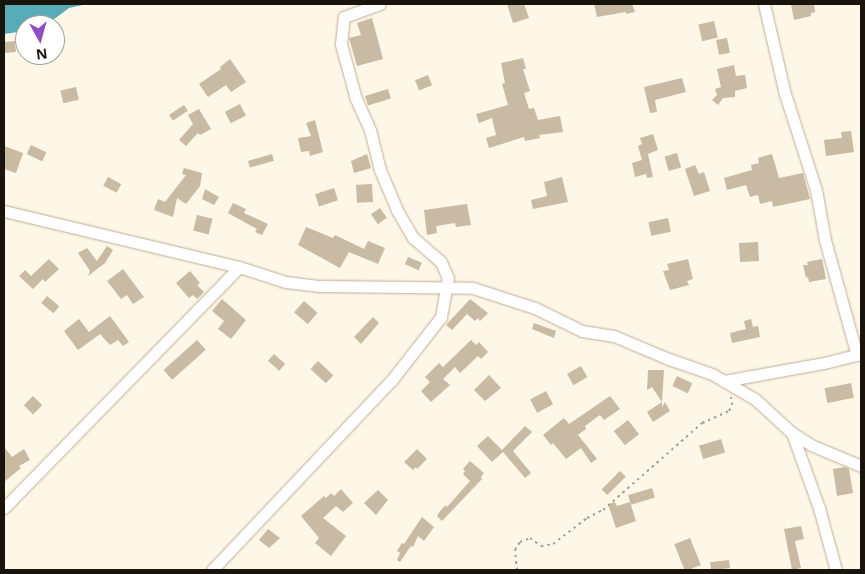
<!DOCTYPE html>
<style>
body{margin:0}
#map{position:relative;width:865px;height:574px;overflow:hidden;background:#fef6e7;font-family:"Open Sans",sans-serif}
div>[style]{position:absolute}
.water>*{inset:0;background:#57acb7}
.building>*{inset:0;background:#c9baa3;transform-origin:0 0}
.path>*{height:2px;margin-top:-1px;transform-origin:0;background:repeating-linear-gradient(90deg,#a59e92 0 2.5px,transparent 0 6.5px)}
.roads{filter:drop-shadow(0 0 1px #bcaf98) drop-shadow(0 0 1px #bcaf98)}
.minor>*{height:11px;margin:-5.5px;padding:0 5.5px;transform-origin:5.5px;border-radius:5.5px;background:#fff}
span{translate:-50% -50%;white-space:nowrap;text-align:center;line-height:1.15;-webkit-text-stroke:4.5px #fff;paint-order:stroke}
.frame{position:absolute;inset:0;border:5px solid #19140c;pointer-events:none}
.north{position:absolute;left:15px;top:15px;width:50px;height:50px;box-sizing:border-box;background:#fff;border:1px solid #a3a19e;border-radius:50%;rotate:173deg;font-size:14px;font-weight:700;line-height:20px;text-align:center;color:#19140c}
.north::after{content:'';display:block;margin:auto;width:18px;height:22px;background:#914ec3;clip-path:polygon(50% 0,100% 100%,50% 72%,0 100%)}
</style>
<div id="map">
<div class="water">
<i style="clip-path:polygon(4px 4px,87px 4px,69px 8px,53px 20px,25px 25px,25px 31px,4px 34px)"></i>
</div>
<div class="building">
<i style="clip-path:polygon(507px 4px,524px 4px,529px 18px,513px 23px)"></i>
<i style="clip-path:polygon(594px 4px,632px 4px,635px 12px,626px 14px,626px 12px,597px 17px)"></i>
<i style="clip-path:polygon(791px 4px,814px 4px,815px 12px,811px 13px,811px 16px,794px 20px)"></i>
<i style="clip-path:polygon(372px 18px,383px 59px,357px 66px,349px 38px,361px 35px,357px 23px)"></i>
<i style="left:714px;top:21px;width:17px;height:16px;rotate:77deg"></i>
<i style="left:727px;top:38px;width:15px;height:11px;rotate:79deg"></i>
<i style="left:15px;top:41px;width:11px;height:11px;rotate:85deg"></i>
<i style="clip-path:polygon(523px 58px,526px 69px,523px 69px,530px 91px,524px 93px,529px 109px,534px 108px,538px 120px,560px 116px,563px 132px,539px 135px,540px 138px,525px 141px,524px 137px,489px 148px,486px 138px,496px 135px,492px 118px,479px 123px,476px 114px,508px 105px,502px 84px,505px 83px,501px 63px)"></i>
<i style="clip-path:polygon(230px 59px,246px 82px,231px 92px,226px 85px,208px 97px,199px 84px,221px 69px,220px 67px)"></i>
<i style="clip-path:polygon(734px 65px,736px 76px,745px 75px,747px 88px,735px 91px,735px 97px,723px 98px,718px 105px,712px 100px,717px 95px,715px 89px,721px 87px,717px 69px)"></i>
<i style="left:428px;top:75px;width:11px;height:14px;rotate:68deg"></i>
<i style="clip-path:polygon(682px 78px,686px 92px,655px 100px,657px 112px,650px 113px,644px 87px)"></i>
<i style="left:76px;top:87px;width:13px;height:16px;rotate:77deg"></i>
<i style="left:388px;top:89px;width:10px;height:24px;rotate:73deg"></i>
<i style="left:240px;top:104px;width:13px;height:17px;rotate:63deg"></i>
<i style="left:184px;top:105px;width:7px;height:18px;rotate:56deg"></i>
<i style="clip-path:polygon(199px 109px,211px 129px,200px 135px,198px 133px,186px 146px,179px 140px,193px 124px,188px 115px)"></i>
<i style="clip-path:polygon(315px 120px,323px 152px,310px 156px,309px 151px,301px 152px,298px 138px,311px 136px,306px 123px)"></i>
<i style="clip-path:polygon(851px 131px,854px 152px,826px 156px,824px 140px,842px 138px,841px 132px)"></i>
<i style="clip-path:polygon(653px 134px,658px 150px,648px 154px,653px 177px,647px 178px,646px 174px,635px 177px,632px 163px,642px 160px,638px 146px,642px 144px,640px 138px)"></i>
<i style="left:31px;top:145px;width:17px;height:10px;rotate:25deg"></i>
<i style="clip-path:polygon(4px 146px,23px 153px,16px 173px,4px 169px)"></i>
<i style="left:677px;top:153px;width:15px;height:13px;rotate:74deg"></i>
<i style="left:272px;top:154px;width:7px;height:25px;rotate:74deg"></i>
<i style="clip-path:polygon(367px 154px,371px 168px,354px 173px,351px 161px)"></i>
<i style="clip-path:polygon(772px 154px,779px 178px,803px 173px,810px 199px,773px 207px,772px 201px,760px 204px,758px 195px,750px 197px,746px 185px,727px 190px,724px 178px,752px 170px,751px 165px,759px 163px,758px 158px)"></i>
<i style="clip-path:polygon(695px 165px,699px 174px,704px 172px,710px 191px,694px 196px,685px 169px)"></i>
<i style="clip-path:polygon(184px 168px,202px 173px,200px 186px,186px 204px,177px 198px,173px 217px,154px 210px,158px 199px,165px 202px,186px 175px,182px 174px)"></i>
<i style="left:108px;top:177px;width:15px;height:10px;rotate:28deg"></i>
<i style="clip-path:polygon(562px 177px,568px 202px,533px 209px,531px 200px,547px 196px,544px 182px)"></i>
<i style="left:372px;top:184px;width:18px;height:16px;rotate:87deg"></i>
<i style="left:334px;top:188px;width:13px;height:20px;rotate:72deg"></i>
<i style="clip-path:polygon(205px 189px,219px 197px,214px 205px,202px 199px)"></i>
<i style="clip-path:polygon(233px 203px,246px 209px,244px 213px,268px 224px,262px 235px,255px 232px,257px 229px,228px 213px)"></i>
<i style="clip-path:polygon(467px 204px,471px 225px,456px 227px,455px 223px,436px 226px,437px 233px,427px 235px,424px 210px)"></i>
<i style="left:380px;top:208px;width:12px;height:11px;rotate:55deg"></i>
<i style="left:197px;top:215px;width:16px;height:16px;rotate:14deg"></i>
<i style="left:668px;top:218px;width:14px;height:20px;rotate:78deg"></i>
<i style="clip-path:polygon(306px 227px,333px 238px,335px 235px,364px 249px,368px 241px,385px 248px,378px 264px,349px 252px,340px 268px,298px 245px)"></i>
<i style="left:758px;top:242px;width:19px;height:19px;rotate:87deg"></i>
<i style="clip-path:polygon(107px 246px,113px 250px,105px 263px,88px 276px,90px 271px,78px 253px,87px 248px,97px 261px)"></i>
<i style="left:408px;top:257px;width:15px;height:8px;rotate:23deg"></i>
<i style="clip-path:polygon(49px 259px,59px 269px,45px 282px,43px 279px,33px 289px,19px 276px,25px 270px,31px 276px)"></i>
<i style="clip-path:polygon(688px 259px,693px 279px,687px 281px,689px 285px,670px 290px,663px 271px,669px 270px,667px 264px)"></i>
<i style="clip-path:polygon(822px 259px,826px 279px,809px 282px,808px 277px,806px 278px,803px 265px,808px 265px,807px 262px)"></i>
<i style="clip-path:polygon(123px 269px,144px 297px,133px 304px,127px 295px,121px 299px,107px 281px)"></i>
<i style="clip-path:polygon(190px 271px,200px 283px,197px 285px,204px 292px,197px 299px,193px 295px,189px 298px,176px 283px)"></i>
<i style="left:47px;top:296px;width:16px;height:9px;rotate:40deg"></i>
<i style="clip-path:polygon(222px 299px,246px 320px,231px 339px,218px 329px,224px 321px,212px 311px)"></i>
<i style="clip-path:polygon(470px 299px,488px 313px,480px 321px,478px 318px,475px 321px,467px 314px,452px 330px,446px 325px)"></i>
<i style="left:304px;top:301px;width:18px;height:15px;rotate:41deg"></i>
<i style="clip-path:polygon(110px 316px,129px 342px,123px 346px,118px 340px,110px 345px,100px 334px,78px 350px,64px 331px,79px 319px,89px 332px)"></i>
<i style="clip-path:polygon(373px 317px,379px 323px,361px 344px,354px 337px)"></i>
<i style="clip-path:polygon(751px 319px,753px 327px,758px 326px,760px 337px,732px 343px,730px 333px,746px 329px,744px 321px)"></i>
<i style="clip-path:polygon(534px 323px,556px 331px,554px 338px,532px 329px)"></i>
<i style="left:197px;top:340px;width:13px;height:45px;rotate:48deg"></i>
<i style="clip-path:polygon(471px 340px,476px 345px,479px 342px,488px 352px,481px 359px,478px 356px,460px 373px,455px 367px,443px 379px,450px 385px,431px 402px,421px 391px,430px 382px,425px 377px,439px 363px,443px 367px)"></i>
<i style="left:274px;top:354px;width:15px;height:9px;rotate:42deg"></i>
<i style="left:318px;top:361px;width:21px;height:11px;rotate:43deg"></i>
<i style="left:581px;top:366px;width:13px;height:16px;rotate:61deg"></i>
<i style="clip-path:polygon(648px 370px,664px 370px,662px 402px,652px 387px,647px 390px)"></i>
<i style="clip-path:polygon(489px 375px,501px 388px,485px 401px,474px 390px)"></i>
<i style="left:677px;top:376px;width:17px;height:11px;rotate:25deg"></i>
<i style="left:851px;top:383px;width:15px;height:27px;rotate:79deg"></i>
<i style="left:546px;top:391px;width:15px;height:18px;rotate:62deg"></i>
<i style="left:33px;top:396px;width:13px;height:13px;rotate:45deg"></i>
<i style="clip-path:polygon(610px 396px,620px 409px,604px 420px,600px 415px,585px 426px,586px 429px,578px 435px,597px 459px,591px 463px,581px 448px,566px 459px,553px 443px,551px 445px,543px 435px,564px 418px,569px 424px)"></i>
<i style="clip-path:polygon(662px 402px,662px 407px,665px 402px,670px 411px,653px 422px,647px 412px)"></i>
<i style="left:628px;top:420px;width:18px;height:18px;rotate:52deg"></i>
<i style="clip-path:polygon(525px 426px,532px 432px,513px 451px,531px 473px,525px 478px,503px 452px,492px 462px,477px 446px,488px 436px,502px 450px)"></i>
<i style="left:721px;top:439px;width:14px;height:23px;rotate:73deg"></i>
<i style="clip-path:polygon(4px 447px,12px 457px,24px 449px,30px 460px,19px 466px,21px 468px,4px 482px)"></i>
<i style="clip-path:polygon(417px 449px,427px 459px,417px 469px,416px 467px,413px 470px,404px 462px)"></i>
<i style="clip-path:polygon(470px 461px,484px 473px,481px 477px,482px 479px,442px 521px,437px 516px,440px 511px,446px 505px,447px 507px,470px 481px,463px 474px,465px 471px,463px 469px)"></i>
<i style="clip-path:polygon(845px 467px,849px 469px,853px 493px,837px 496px,833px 469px)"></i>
<i style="left:620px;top:471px;width:8px;height:26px;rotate:45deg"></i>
<i style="left:652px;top:488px;width:10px;height:25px;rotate:73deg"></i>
<i style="clip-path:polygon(341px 489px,353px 503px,343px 512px,336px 506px,323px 518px,346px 536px,331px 556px,315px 543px,319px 538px,301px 516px,324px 496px,326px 498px,331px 493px,334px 496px)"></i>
<i style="clip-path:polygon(378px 490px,388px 500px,376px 515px,364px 503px)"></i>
<i style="clip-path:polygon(615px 502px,617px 506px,630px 502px,636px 521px,616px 528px,608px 504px)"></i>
<i style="clip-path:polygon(422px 517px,434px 527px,424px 541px,418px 536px,413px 547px,411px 546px,400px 562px,397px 560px,400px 553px,397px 551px,402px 543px,404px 544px)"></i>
<i style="clip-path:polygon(801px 526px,804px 539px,795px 541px,801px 568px,792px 570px,784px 529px)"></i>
<i style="clip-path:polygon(268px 529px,280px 538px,269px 548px,259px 540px)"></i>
<i style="left:690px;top:538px;width:29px;height:17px;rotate:68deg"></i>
<i style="left:729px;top:560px;width:8px;height:19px;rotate:83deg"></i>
</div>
<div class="path">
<i style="left:517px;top:570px;width:20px;rotate:-96deg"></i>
<i style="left:515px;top:550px;width:9px;rotate:-58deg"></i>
<i style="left:520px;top:542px;width:11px;rotate:-22deg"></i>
<i style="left:530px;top:538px;width:14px;rotate:36deg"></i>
<i style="left:541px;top:546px;width:12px;rotate:-9deg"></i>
<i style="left:553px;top:544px;width:43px;rotate:-37.4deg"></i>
<i style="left:587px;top:518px;width:18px;rotate:-27deg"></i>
<i style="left:603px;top:510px;width:132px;rotate:-41.3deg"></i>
<i style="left:702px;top:423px;width:30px;rotate:-24deg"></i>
<i style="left:729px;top:411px;width:7px;rotate:-63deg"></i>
<i style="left:732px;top:405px;width:8px;rotate:-97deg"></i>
</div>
<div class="roads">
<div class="minor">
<i style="left:764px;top:4px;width:92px;rotate:76.9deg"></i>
<i style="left:785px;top:94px;width:101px;rotate:72.1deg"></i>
<i style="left:816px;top:190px;width:51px;rotate:79.8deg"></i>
<i style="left:825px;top:240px;width:119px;rotate:74.5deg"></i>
<i style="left:4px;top:211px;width:242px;rotate:13.4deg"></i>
<i style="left:239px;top:267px;width:49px;rotate:17.7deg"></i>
<i style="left:286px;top:282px;width:34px;rotate:7deg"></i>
<i style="left:320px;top:286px;width:153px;rotate:0.7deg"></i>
<i style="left:473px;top:288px;width:65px;rotate:17.9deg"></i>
<i style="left:535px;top:308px;width:52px;rotate:26.1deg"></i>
<i style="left:582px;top:331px;width:32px;rotate:9deg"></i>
<i style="left:614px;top:336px;width:56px;rotate:22.9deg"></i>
<i style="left:666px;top:358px;width:49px;rotate:19.2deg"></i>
<i style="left:712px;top:374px;width:50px;rotate:30.2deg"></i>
<i style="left:755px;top:399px;width:50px;rotate:42.6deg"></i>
<i style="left:792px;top:433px;width:22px;rotate:32deg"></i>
<i style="left:811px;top:445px;width:54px;rotate:22.8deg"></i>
<i style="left:724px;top:381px;width:102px;rotate:-10.2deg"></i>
<i style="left:824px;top:363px;width:38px;rotate:-14deg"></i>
<i style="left:792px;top:433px;width:80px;rotate:70.2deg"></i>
<i style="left:819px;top:508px;width:64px;rotate:74.7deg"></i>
<i style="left:4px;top:508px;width:337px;rotate:-45.7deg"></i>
<i style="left:212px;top:570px;width:260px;rotate:-46.6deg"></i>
<i style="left:391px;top:381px;width:81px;rotate:-52deg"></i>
<i style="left:441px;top:317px;width:40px;rotate:-80deg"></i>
<i style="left:448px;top:278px;width:17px;rotate:-114deg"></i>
<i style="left:441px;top:262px;width:37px;rotate:-139deg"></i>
<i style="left:413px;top:238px;width:32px;rotate:-120deg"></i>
<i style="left:397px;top:210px;width:43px;rotate:-113deg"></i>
<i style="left:380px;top:170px;width:41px;rotate:-104deg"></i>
<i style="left:370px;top:130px;width:34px;rotate:-114deg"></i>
<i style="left:356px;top:99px;width:57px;rotate:-105.3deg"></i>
<i style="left:341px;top:44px;width:27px;rotate:-84deg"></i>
<i style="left:344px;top:17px;width:38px;rotate:-20deg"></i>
</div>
</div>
<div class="frame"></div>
<div class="north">N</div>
</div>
